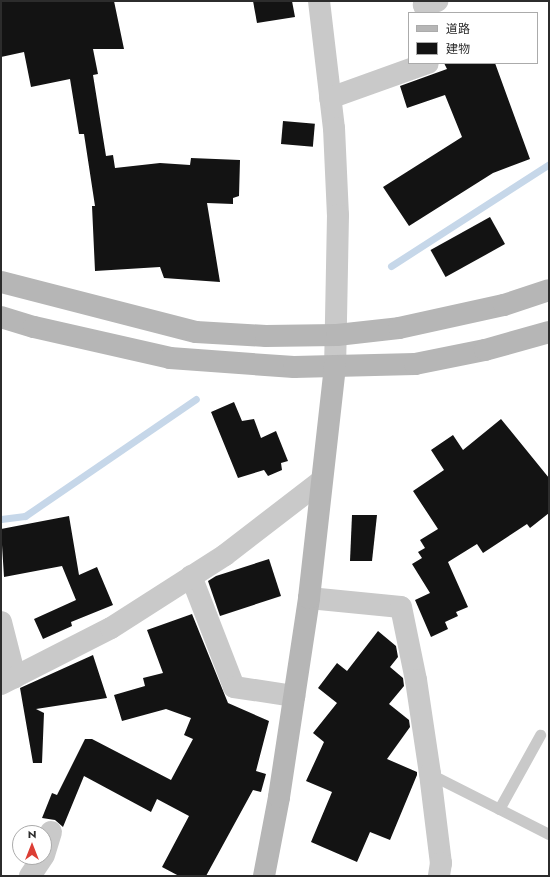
<!DOCTYPE html>
<meta charset="utf-8">
<style>
body{margin:0}
#map{position:relative;width:550px;height:877px;overflow:hidden;background:#fff;font-family:Jost,"Noto Sans JP",sans-serif}
div>[style]{position:absolute}
.stream>*{height:7px;margin:-3.5px;padding:0 3.5px;transform-origin:3.5px;border-radius:3.5px;background:#c6d7e9}
.building>*{inset:0;background:#131313;transform-origin:0 0}
.lane>*{height:11px;margin:-5.5px;padding:0 5.5px;transform-origin:5.5px;border-radius:5.5px;background:#c9c9c9}
.street>*{height:22px;margin:-11px;padding:0 11px;transform-origin:11px;border-radius:11px;background:#c9c9c9}
.secondary>*{height:22px;margin:-11px;padding:0 11px;transform-origin:11px;border-radius:11px;background:#b6b6b6}
span{translate:-50% -50%;white-space:nowrap;text-align:center;line-height:1.15;-webkit-text-stroke:4px #fff;paint-order:stroke}
.frame{position:absolute;inset:0;border:2px solid #2c2c2c;pointer-events:none}
.legend{position:absolute;left:408px;top:12px;width:130px;height:52px;box-sizing:border-box;background:#fff;border:1px solid #ababab;margin:0;padding:5px 7px;list-style:none;font-size:12px;color:#2c2c2c}
.legend li{display:flex;align-items:center;gap:8px;height:20px}
.legend b{width:20px;border:1px solid #ababab}
.north{position:absolute;left:12px;top:825px;width:40px;height:40px;box-sizing:border-box;background:#fff;border:1px solid #ababab;border-radius:50%;rotate:0deg;font-size:11px;font-weight:700;line-height:16px;text-align:center;color:#2c2c2c}
.north::after{content:'';display:block;margin:auto;width:14px;height:18px;background:#dc3e35;clip-path:polygon(50% 0,100% 100%,50% 72%,0 100%)}
</style>
<div id="map">
<div class="stream">
<i style="left:391px;top:266px;width:188px;rotate:-32.8deg"></i>
<i style="left:1px;top:519px;width:24px;rotate:-7deg"></i>
<i style="left:25px;top:516px;width:207px;rotate:-34.4deg"></i>
</div>
<div class="building">
<i style="clip-path:polygon(1px 1px,114px 1px,124px 49px,93px 49px,98px 74px,93px 75px,106px 156px,113px 155px,115px 168px,160px 163px,190px 165px,191px 158px,240px 160px,239px 196px,233px 198px,233px 204px,207px 203px,220px 282px,164px 278px,160px 267px,95px 271px,92px 206px,95px 206px,84px 134px,79px 134px,70px 79px,31px 87px,24px 52px,1px 57px)"></i>
<i style="clip-path:polygon(253px 1px,292px 1px,295px 17px,257px 23px)"></i>
<i style="clip-path:polygon(444px 63px,495px 63px,530px 159px,493px 173px,409px 226px,383px 187px,462px 137px,445px 95px,407px 108px,400px 86px,447px 69px)"></i>
<i style="left:283px;top:121px;width:32px;height:23px;rotate:5deg"></i>
<i style="left:490px;top:217px;width:31px;height:68px;rotate:61deg"></i>
<i style="clip-path:polygon(234px 402px,242px 421px,254px 419px,261px 438px,276px 431px,288px 461px,281px 463px,282px 470px,268px 476px,264px 470px,238px 478px,211px 412px)"></i>
<i style="clip-path:polygon(501px 419px,549px 478px,549px 513px,530px 528px,527px 524px,483px 553px,477px 544px,448px 562px,468px 607px,456px 612px,458px 616px,445px 622px,448px 629px,431px 637px,415px 600px,430px 593px,412px 564px,422px 558px,418px 552px,425px 548px,420px 540px,438px 529px,413px 491px,444px 470px,431px 450px,453px 435px,463px 450px)"></i>
<i style="clip-path:polygon(352px 515px,377px 515px,372px 561px,350px 561px)"></i>
<i style="clip-path:polygon(69px 516px,79px 575px,97px 567px,113px 605px,71px 622px,72px 626px,43px 639px,34px 619px,76px 600px,62px 566px,4px 577px,1px 529px)"></i>
<i style="clip-path:polygon(269px 559px,281px 596px,220px 616px,208px 581px,216px 576px)"></i>
<i style="clip-path:polygon(192px 614px,228px 703px,269px 721px,256px 771px,266px 774px,261px 792px,253px 790px,206px 876px,179px 876px,162px 867px,189px 816px,157px 799px,151px 812px,84px 776px,63px 827px,55px 820px,42px 818px,52px 793px,57px 795px,85px 739px,92px 739px,171px 780px,193px 739px,184px 735px,191px 718px,166px 709px,122px 721px,114px 695px,145px 686px,143px 678px,163px 673px,147px 630px)"></i>
<i style="clip-path:polygon(378px 631px,396px 646px,398px 657px,390px 667px,403px 678px,404px 686px,389px 704px,409px 720px,410px 727px,387px 759px,417px 772px,417px 775px,390px 840px,370px 832px,357px 862px,311px 842px,332px 792px,306px 781px,324px 742px,313px 733px,337px 703px,318px 688px,337px 663px,347px 671px)"></i>
<i style="clip-path:polygon(93px 655px,107px 698px,36px 709px,44px 713px,42px 763px,33px 763px,20px 688px)"></i>
</div>
<div class="lane">
<i style="left:430px;top:774px;width:133px;rotate:26.8deg"></i>
<i style="left:499px;top:809px;width:85px;rotate:-61deg"></i>
</div>
<div class="street">
<i style="left:319px;top:1px;width:128px;rotate:83.3deg"></i>
<i style="left:334px;top:128px;width:87px;rotate:87.4deg"></i>
<i style="left:338px;top:215px;width:151px;rotate:91.1deg"></i>
<i style="left:427px;top:13px;width:9px;rotate:-111deg"></i>
<i style="left:424px;top:5px;width:14px;rotate:-17deg"></i>
<i style="left:330px;top:98px;width:104px;rotate:-19.7deg"></i>
<i style="left:191px;top:576px;width:119px;rotate:68.8deg"></i>
<i style="left:234px;top:687px;width:61px;rotate:8.5deg"></i>
<i style="left:309px;top:598px;width:92px;rotate:5.6deg"></i>
<i style="left:401px;top:607px;width:75px;rotate:78.4deg"></i>
<i style="left:416px;top:680px;width:95px;rotate:81.5deg"></i>
<i style="left:430px;top:774px;width:90px;rotate:83deg"></i>
<i style="left:441px;top:863px;width:13px;rotate:99deg"></i>
<i style="left:1px;top:622px;width:57px;rotate:75.7deg"></i>
<i style="left:1px;top:684px;width:123px;rotate:-27deg"></i>
<i style="left:111px;top:628px;width:135px;rotate:-32.6deg"></i>
<i style="left:225px;top:555px;width:121px;rotate:-37.6deg"></i>
<i style="left:44px;top:855px;width:24px;rotate:-73deg"></i>
<i style="left:30px;top:876px;width:23px;rotate:-56deg"></i>
</div>
<div class="secondary">
<i style="left:1px;top:282px;width:201px;rotate:14.4deg"></i>
<i style="left:196px;top:332px;width:70px;rotate:3.3deg"></i>
<i style="left:266px;top:336px;width:71px;rotate:-0.8deg"></i>
<i style="left:337px;top:335px;width:62px;rotate:-6.4deg"></i>
<i style="left:399px;top:328px;width:107px;rotate:-12.4deg"></i>
<i style="left:504px;top:305px;width:47px;rotate:-18.4deg"></i>
<i style="left:1px;top:317px;width:34px;rotate:17deg"></i>
<i style="left:34px;top:327px;width:139px;rotate:12.8deg"></i>
<i style="left:170px;top:358px;width:124px;rotate:4.2deg"></i>
<i style="left:294px;top:367px;width:121px;rotate:-1.4deg"></i>
<i style="left:415px;top:364px;width:71px;rotate:-11.3deg"></i>
<i style="left:485px;top:350px;width:66px;rotate:-15.7deg"></i>
<i style="left:264px;top:876px;width:80px;rotate:-79.2deg"></i>
<i style="left:279px;top:797px;width:201px;rotate:-81.4deg"></i>
<i style="left:309px;top:598px;width:233px;rotate:-83.6deg"></i>
</div>
<div class="frame"></div>
<ul class="legend">
<li><b style="height:5px;background:#b6b6b6"></b>道路</li>
<li><b style="height:11px;background:#131313"></b>建物</li>
</ul>
<div class="north">N</div>
</div>
